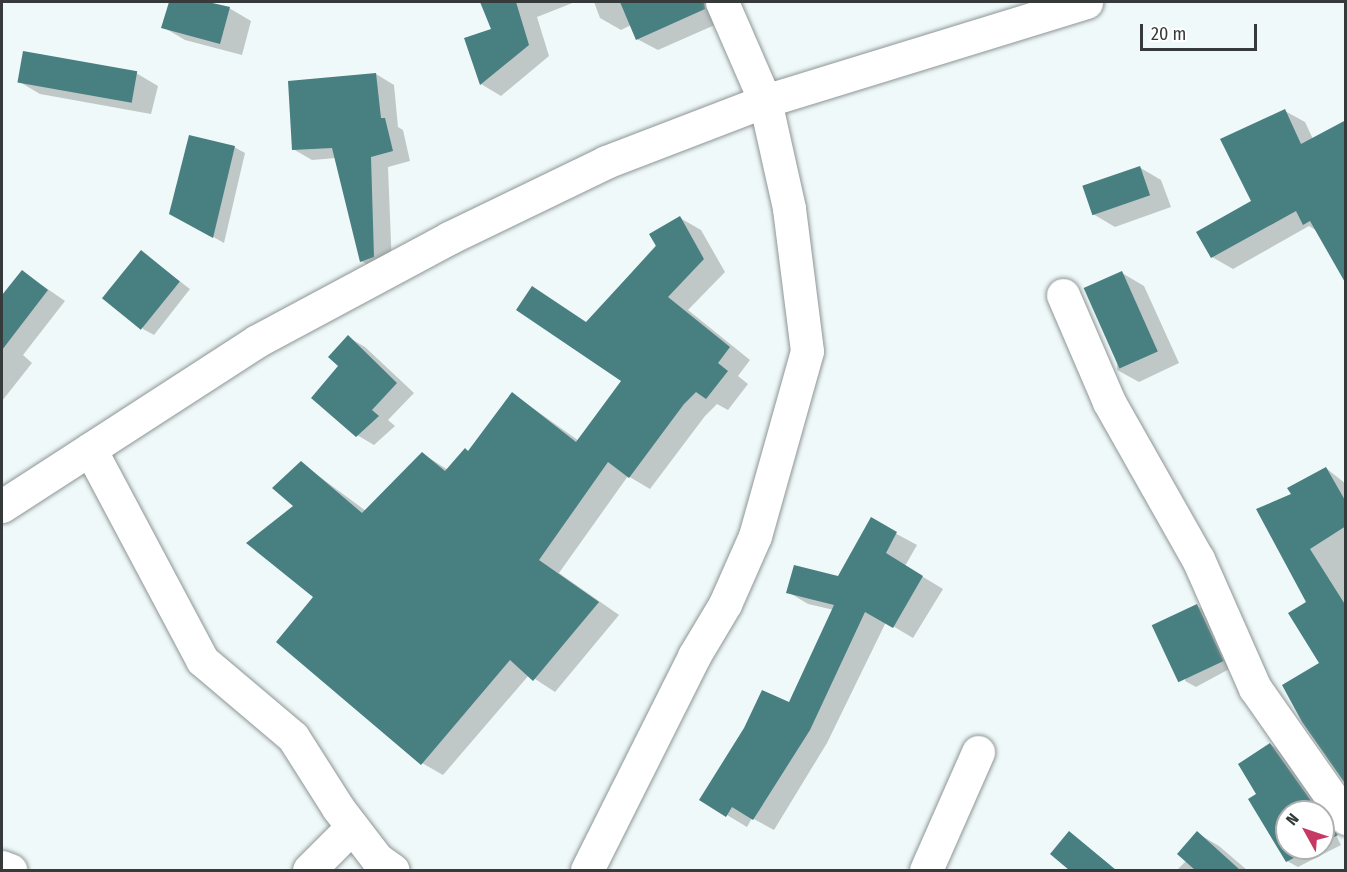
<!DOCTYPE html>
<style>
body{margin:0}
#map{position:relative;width:1347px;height:872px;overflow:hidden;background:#f0f9f9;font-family:"Fira Sans Condensed",sans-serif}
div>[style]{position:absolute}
.shadow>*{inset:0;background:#0003}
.building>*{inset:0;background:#487f81;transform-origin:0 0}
.roads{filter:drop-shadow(0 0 2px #8d9595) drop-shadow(0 0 2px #8d9595)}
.street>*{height:33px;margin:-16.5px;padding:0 16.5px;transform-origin:16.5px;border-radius:16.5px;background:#fff}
span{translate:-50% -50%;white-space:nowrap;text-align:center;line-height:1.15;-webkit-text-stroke:6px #fff;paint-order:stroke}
.frame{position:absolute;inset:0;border:3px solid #363a3a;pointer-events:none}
.north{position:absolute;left:1275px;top:800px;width:60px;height:60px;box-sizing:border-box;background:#fff;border:2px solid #afb0b0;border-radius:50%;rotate:310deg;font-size:16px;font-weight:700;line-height:24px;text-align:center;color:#363a3a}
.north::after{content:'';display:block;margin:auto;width:21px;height:27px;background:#c73965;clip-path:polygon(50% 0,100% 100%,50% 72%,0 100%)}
.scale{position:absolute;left:1140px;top:24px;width:117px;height:27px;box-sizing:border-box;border:3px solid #363a3a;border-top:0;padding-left:8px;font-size:18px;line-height:21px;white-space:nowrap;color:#363a3a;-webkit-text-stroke:4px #fff;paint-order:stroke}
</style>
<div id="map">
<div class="shadow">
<i style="clip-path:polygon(170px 2px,203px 2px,229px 8px,251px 21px,242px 55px,185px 40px,163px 27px)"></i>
<i style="clip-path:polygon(482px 2px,575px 2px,537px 17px,549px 56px,501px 96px,481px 84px,466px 39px,493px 30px)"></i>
<i style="clip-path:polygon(594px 2px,707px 2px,717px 24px,658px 50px,637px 39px,631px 25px,621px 30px,600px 18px)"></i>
<i style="clip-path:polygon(136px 73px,158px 86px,151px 114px,40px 94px,18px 81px)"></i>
<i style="clip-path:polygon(376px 74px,394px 85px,398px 127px,403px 130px,410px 161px,388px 167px,392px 267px,379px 271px,361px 261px,336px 158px,312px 160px,293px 149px)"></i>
<i style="clip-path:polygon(1285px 111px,1305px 122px,1313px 139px,1317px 231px,1309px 226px,1233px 269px,1212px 257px,1253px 202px)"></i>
<i style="clip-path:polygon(234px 147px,245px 153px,224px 243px,171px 213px)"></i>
<i style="clip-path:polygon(1139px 167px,1161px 180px,1171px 207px,1115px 227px,1093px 214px)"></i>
<i style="clip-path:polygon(680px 218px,701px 230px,725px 272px,688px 310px,750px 360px,738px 376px,748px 384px,728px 410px,717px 404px,705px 416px,650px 489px,628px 476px,559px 573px,619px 615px,555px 692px,529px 675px,443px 775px,422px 763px,315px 597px,296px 506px,301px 463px,366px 511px,423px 454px,448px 470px,469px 452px,513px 394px,579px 441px,624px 381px,587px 323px)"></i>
<i style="clip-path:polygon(141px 252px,190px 289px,154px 335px,143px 329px)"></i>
<i style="clip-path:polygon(23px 272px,65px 301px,23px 355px,32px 363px,2px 401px,2px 298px)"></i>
<i style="clip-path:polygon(1122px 273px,1144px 286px,1179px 363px,1139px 382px,1117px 370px)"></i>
<i style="clip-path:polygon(348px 337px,365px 347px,414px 393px,388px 420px,395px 426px,374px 445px,357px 435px,340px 366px)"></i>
<i style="clip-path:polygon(1326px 468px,1346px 484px,1346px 777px,1308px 602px,1293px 494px)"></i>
<i style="clip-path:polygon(871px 520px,917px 545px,905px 566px,943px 589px,913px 638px,886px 622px,827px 743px,774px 830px,752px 818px,747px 827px,702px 800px,790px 704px,834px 610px,808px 604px,788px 592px,839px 577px)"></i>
<i style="clip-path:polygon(1197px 606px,1208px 612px,1233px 667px,1196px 687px,1185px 681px)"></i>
<i style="clip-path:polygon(evenodd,1270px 744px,1281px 751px,1325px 813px,1341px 845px,1298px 867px,1287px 861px,1258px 794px,1270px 744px,1287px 812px,1323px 812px,1323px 848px,1287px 848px,1287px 812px)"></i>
<i style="clip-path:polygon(1069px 833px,1110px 865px,1105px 870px,1071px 870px,1052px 854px)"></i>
<i style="clip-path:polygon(1197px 833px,1219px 846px,1247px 870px,1177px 870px,1186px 861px)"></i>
</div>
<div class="building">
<i style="clip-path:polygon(169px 2px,208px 2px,230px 7px,220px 44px,161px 28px)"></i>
<i style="clip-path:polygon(480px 2px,516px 2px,529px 45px,480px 85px,464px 38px,491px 29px)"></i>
<i style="clip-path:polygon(620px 2px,704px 2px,705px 9px,636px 40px)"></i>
<i style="left:23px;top:51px;width:116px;height:32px;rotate:10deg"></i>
<i style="clip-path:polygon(376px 73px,381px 118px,385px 118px,393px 151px,371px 157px,374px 257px,360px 262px,332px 148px,292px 150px,288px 81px)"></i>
<i style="clip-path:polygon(1285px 109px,1301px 144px,1346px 120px,1346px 284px,1310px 221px,1303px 225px,1296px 211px,1211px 258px,1196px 232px,1251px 201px,1220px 139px)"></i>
<i style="clip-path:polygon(189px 135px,235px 146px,213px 238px,169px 214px)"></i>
<i style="left:1140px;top:166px;width:31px;height:61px;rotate:71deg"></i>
<i style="clip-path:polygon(680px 216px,704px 259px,668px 297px,730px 347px,718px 363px,728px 371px,706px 399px,696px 392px,684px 404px,629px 478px,608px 462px,539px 560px,599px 602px,533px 681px,510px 660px,421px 765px,276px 642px,313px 597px,246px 543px,293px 506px,272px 488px,301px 461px,362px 513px,422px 452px,445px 471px,465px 448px,468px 451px,512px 392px,576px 442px,621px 381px,516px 310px,532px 286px,586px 322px,656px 246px,649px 234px)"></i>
<i style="left:141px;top:250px;width:50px;height:62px;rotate:39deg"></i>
<i style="clip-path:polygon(22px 270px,48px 290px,2px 350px,2px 295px)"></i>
<i style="left:1122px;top:271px;width:88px;height:42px;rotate:66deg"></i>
<i style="clip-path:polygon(348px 335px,397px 383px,372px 410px,379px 416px,356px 437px,311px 398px,338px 366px,328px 357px)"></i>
<i style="clip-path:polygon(1326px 467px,1346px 502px,1346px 526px,1310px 549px,1346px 606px,1346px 785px,1302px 722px,1282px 685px,1319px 663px,1288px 613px,1306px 602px,1256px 509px,1291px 494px,1287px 488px)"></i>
<i style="clip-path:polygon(871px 517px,897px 532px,886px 553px,923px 576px,893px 628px,865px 612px,810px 730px,753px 820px,732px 807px,726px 817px,699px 800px,744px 728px,762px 690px,789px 702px,834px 605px,786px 593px,794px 565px,838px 576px)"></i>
<i style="left:1197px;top:604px;width:63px;height:50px;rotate:65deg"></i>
<i style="clip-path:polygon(1270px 743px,1319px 812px,1287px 812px,1287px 848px,1313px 848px,1286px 862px,1248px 799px,1256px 794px,1238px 764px)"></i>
<i style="clip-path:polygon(1323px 818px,1338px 835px,1323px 843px)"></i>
<i style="clip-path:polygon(1069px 831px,1116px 870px,1069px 870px,1050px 854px)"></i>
<i style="clip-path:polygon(1197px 831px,1240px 870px,1195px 870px,1177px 854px)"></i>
</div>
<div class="roads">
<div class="street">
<i style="left:1063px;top:295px;width:116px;rotate:66.7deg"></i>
<i style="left:1109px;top:402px;width:180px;rotate:60.5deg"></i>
<i style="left:1198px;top:559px;width:141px;rotate:66.2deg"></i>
<i style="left:1255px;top:688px;width:159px;rotate:55deg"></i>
<i style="left:90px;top:449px;width:239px;rotate:62deg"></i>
<i style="left:202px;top:660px;width:119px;rotate:40.2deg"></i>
<i style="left:293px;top:737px;width:84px;rotate:57.6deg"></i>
<i style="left:338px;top:808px;width:64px;rotate:52.6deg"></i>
<i style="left:377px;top:859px;width:19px;rotate:35deg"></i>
<i style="left:2px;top:506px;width:304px;rotate:-32.9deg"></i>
<i style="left:257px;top:341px;width:218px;rotate:-28.2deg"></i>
<i style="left:449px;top:238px;width:174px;rotate:-25.8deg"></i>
<i style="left:606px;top:162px;width:170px;rotate:-21deg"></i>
<i style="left:765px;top:101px;width:336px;rotate:-17.1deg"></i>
<i style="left:2px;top:867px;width:9px;rotate:21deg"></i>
<i style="left:309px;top:870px;width:61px;rotate:-45deg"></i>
<i style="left:587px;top:870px;width:239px;rotate:-63.4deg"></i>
<i style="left:694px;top:656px;width:61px;rotate:-59.2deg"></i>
<i style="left:725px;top:604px;width:74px;rotate:-66.2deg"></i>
<i style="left:755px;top:536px;width:192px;rotate:-74.3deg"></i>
<i style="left:807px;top:351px;width:144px;rotate:-97.2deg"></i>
<i style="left:789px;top:208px;width:110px;rotate:-102.6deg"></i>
<i style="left:765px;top:101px;width:108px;rotate:-113.5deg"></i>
<i style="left:926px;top:870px;width:129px;rotate:-66.2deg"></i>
</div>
</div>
<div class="frame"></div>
<div class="north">N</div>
<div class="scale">20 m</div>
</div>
